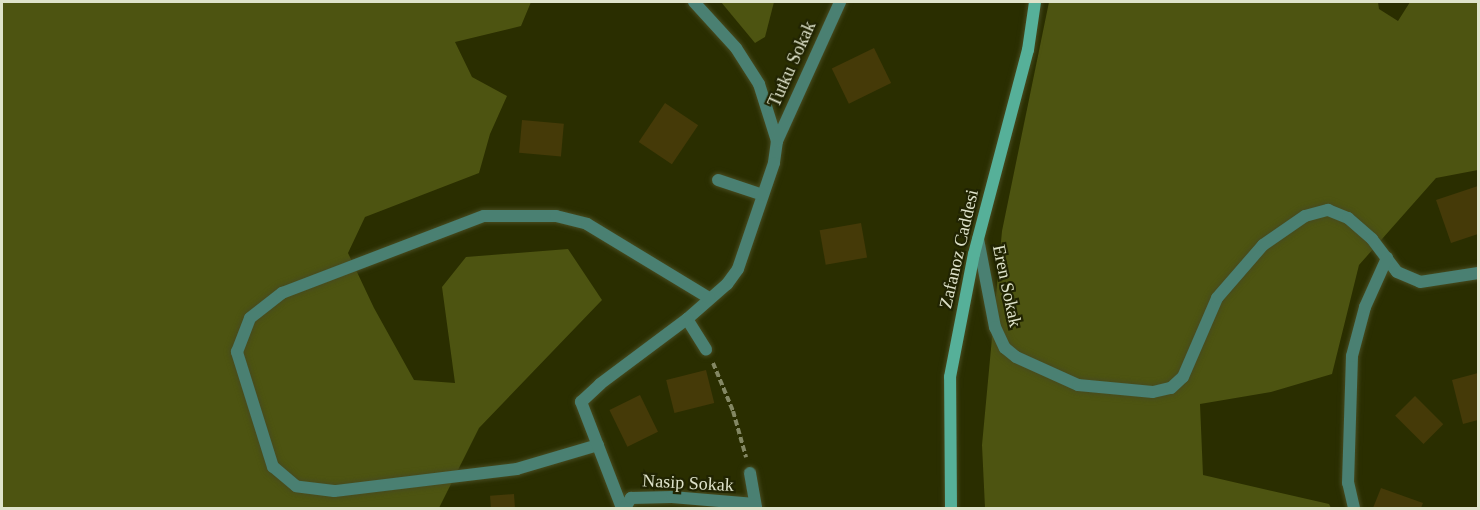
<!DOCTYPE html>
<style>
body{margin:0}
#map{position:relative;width:1480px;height:510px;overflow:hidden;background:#2a2e00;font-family:"Times New Roman",serif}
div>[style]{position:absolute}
.green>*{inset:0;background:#4d5411}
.building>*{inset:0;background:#453a08;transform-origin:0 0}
.path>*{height:4px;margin-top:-2px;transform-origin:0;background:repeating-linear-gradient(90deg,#838763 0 6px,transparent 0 9px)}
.roads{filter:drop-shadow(0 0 2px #474b20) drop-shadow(0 0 2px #474b20)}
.street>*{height:12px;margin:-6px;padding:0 6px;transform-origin:6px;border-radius:6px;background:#4a8072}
.secondary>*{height:12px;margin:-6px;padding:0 6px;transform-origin:6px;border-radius:6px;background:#56b099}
span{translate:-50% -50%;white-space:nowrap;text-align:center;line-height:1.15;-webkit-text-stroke:4.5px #212402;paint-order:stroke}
.street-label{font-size:18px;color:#dfe3cb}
.frame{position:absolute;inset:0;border:3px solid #dfe3cb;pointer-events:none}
</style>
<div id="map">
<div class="green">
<i style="clip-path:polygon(2px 2px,531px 2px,521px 26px,455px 42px,472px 77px,507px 96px,490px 134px,479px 173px,365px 217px,348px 253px,374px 308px,414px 380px,455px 383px,442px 287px,466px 257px,568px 249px,602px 300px,479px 428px,439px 508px,2px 508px)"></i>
<i style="clip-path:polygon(721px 2px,774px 2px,765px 37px,755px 43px)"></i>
<i style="clip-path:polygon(1049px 2px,1378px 2px,1379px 9px,1398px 21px,1410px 2px,1478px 2px,1478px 170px,1436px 178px,1359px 265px,1332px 374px,1271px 392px,1200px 404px,1203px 475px,1329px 504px,1331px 508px,985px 508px,982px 445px,1002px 231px)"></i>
</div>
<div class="building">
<i style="left:874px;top:48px;width:39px;height:47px;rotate:64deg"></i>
<i style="left:665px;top:103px;width:40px;height:47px;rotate:34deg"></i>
<i style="left:522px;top:120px;width:42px;height:33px;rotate:5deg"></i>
<i style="clip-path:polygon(1478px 186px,1478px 234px,1451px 243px,1436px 200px)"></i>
<i style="left:861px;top:223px;width:35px;height:42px;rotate:80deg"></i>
<i style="left:706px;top:370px;width:34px;height:41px;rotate:76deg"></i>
<i style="clip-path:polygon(1478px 373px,1478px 420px,1463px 424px,1452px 380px)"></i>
<i style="left:640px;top:395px;width:41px;height:34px;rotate:64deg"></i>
<i style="left:1415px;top:396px;width:40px;height:28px;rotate:45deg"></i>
<i style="clip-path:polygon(1381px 488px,1423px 503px,1421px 508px,1373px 508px)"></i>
<i style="left:514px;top:494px;width:14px;height:24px;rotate:86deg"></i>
</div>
<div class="path">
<i style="left:713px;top:363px;width:52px;rotate:67.4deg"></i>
<i style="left:733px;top:411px;width:48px;rotate:74.2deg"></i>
</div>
<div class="roads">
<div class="street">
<i style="left:694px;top:2px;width:62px;rotate:47.6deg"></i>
<i style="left:736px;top:48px;width:43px;rotate:57.4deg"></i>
<i style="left:759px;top:84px;width:60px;rotate:72.5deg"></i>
<i style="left:777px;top:141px;width:22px;rotate:98deg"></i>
<i style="left:774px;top:163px;width:112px;rotate:108.8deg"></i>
<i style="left:738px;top:269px;width:19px;rotate:126deg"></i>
<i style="left:727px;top:284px;width:53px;rotate:138.8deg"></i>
<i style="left:687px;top:319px;width:36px;rotate:58deg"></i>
<i style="left:777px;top:141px;width:153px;rotate:-65.6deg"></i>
<i style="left:718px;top:180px;width:47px;rotate:18.4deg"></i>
<i style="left:978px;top:239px;width:90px;rotate:79.1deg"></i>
<i style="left:995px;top:327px;width:23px;rotate:65deg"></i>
<i style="left:1005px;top:348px;width:14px;rotate:39deg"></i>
<i style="left:1016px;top:357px;width:68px;rotate:24.3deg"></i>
<i style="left:1078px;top:385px;width:75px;rotate:5.3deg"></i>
<i style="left:1153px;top:392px;width:18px;rotate:-13deg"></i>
<i style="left:1171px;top:388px;width:16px;rotate:-43deg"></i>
<i style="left:1183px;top:377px;width:86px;rotate:-66.7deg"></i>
<i style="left:1217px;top:298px;width:70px;rotate:-49deg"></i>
<i style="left:1263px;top:245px;width:51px;rotate:-34.6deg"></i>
<i style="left:1305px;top:216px;width:24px;rotate:-15deg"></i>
<i style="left:1328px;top:210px;width:22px;rotate:22deg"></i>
<i style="left:1348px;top:218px;width:32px;rotate:41deg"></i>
<i style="left:1372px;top:239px;width:41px;rotate:52.9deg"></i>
<i style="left:1397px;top:272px;width:25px;rotate:23deg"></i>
<i style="left:1420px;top:282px;width:59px;rotate:-8.8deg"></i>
<i style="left:598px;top:445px;width:84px;rotate:163.5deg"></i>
<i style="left:517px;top:469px;width:184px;rotate:173.1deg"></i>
<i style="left:334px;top:491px;width:38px;rotate:-173deg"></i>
<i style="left:296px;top:486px;width:30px;rotate:-140deg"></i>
<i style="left:273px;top:467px;width:121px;rotate:-107.4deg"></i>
<i style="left:237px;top:352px;width:36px;rotate:-69deg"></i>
<i style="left:250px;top:318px;width:41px;rotate:-38deg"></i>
<i style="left:282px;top:293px;width:216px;rotate:-20.9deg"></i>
<i style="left:484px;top:216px;width:72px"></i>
<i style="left:556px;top:216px;width:32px;rotate:14deg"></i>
<i style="left:587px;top:224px;width:143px;rotate:31.2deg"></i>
<i style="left:750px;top:473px;width:36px;rotate:80deg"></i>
<i style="left:622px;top:508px;width:114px;rotate:-111.1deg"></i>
<i style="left:581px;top:402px;width:26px;rotate:-43deg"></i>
<i style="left:600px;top:384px;width:109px;rotate:-36.8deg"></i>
<i style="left:625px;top:508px;width:12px;rotate:-59deg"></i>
<i style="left:631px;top:498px;width:41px;rotate:-1.4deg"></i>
<i style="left:672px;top:497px;width:83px;rotate:4.8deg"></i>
<i style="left:1354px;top:508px;width:26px;rotate:-103deg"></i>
<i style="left:1348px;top:483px;width:127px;rotate:-88.2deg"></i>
<i style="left:1352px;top:356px;width:51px;rotate:-75.1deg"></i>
<i style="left:1365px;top:307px;width:54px;rotate:-65.8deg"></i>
</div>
<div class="secondary">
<i style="left:951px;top:508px;width:131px;rotate:-90.4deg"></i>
<i style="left:950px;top:377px;width:125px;rotate:-79deg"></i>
<i style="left:974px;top:254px;width:211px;rotate:-75.2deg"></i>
<i style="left:1028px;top:50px;width:49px;rotate:-81.7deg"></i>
</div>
</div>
<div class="street-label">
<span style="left:792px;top:64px;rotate:-66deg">Tutku Sokak</span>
<span style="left:959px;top:249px;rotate:-77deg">Zafanoz Caddesi</span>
<span style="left:1007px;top:286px;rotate:78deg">Eren Sokak</span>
<span style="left:688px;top:483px;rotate:3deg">Nasip Sokak</span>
</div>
<div class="frame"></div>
</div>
